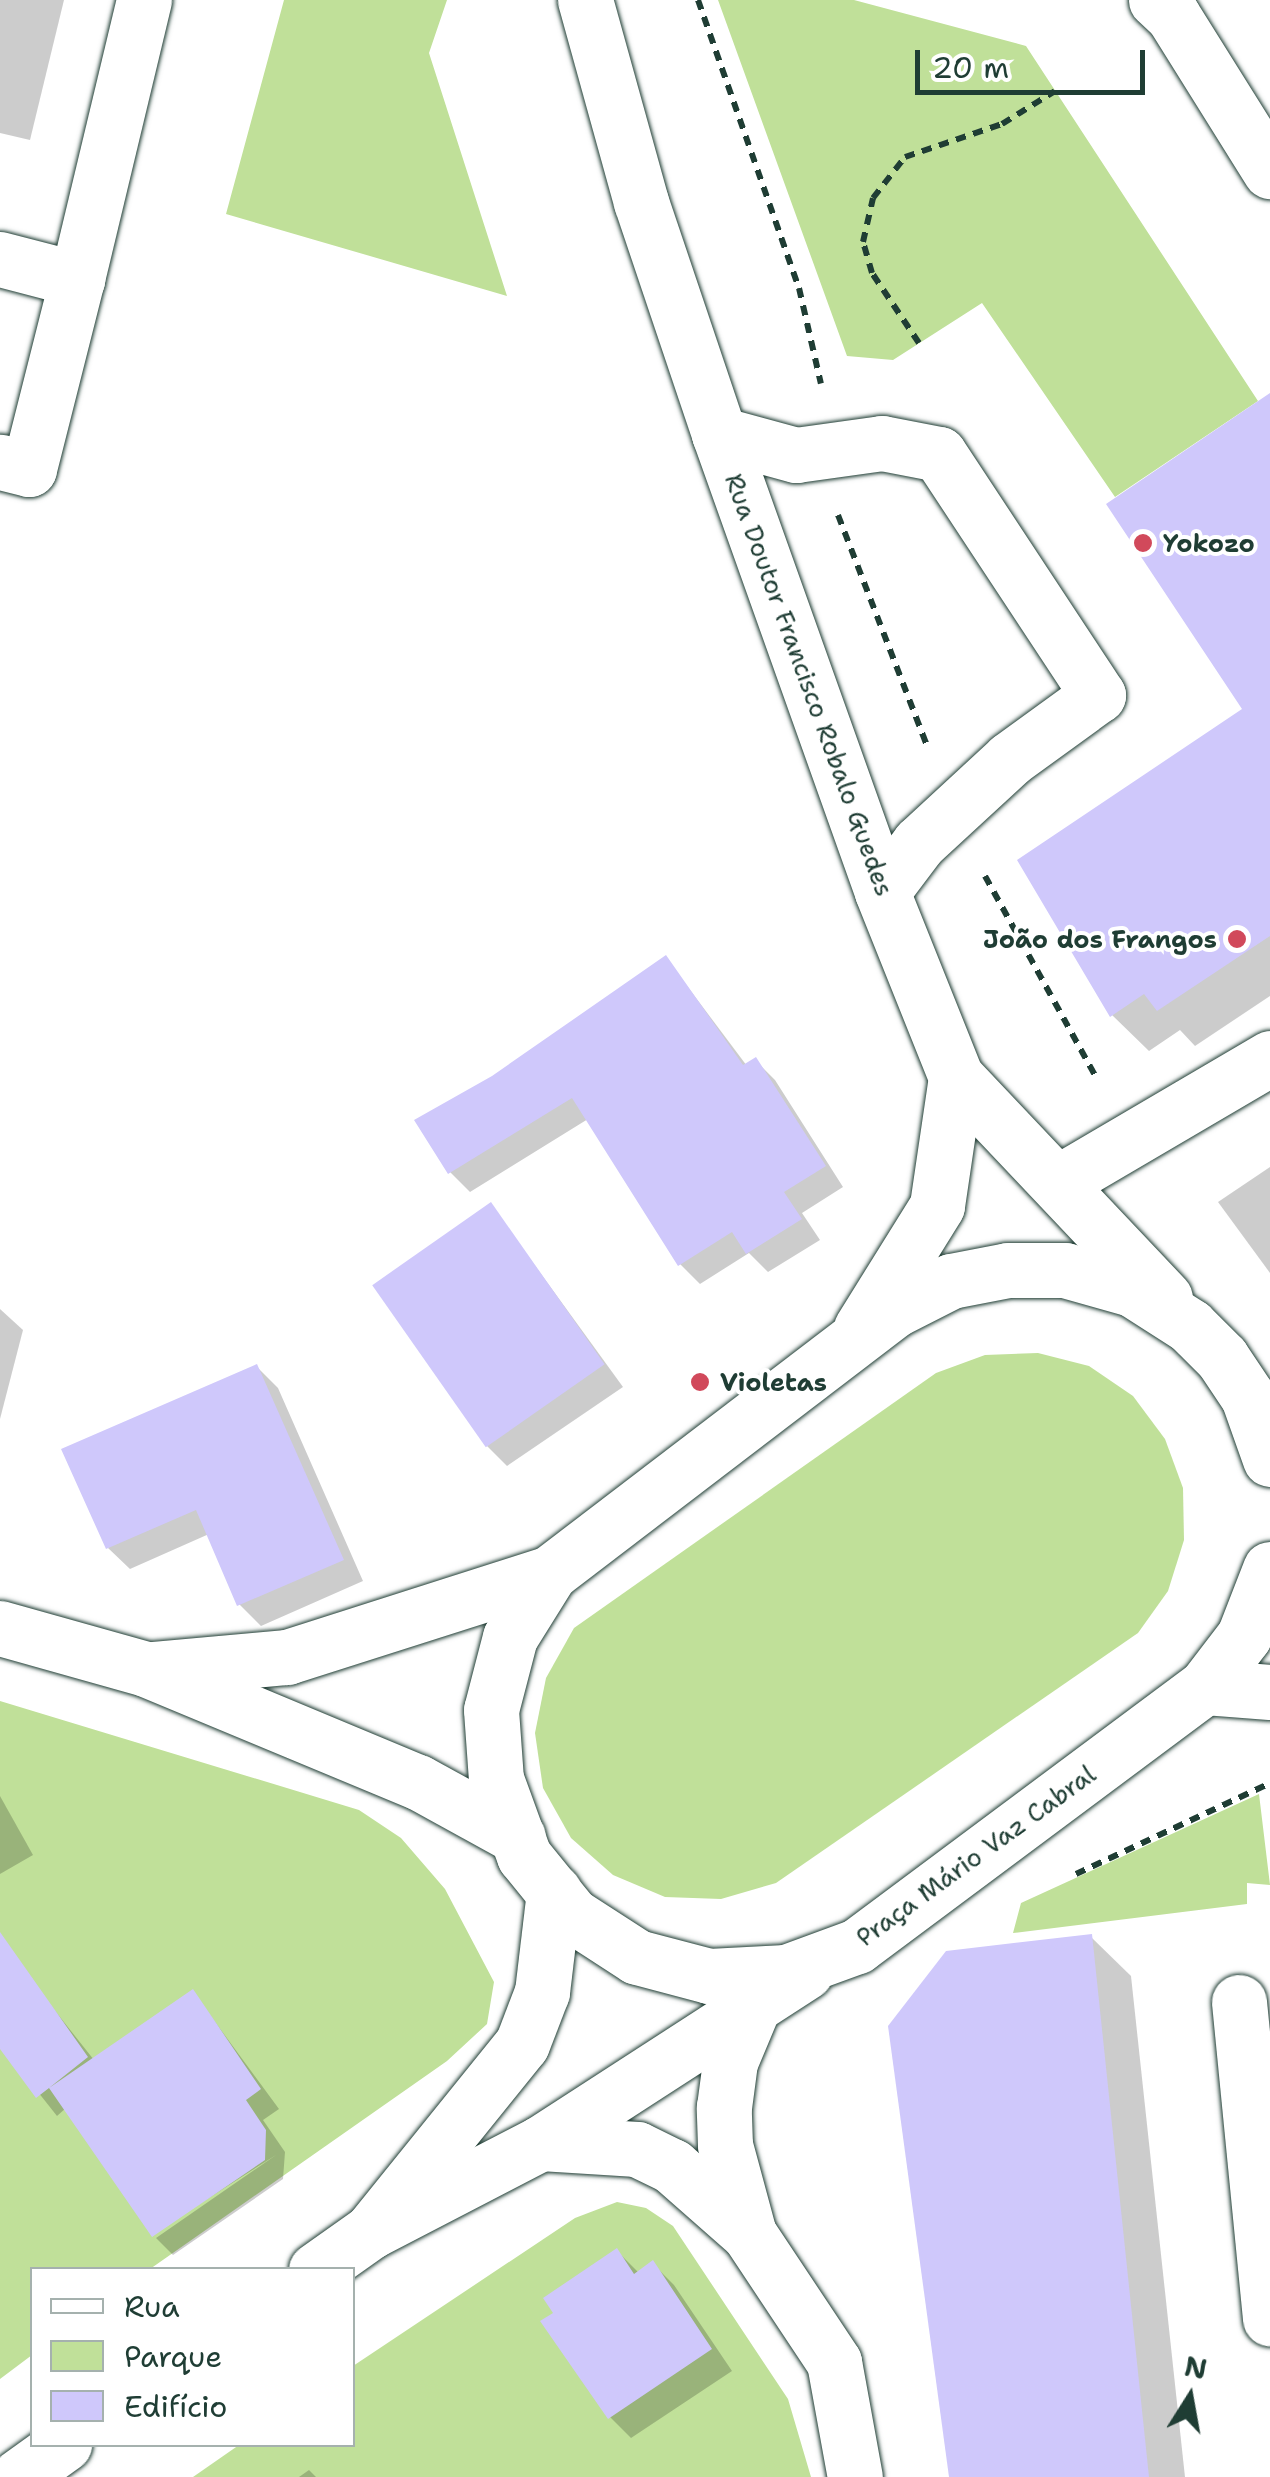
<!DOCTYPE html>
<meta charset="utf-8">
<style>
body{margin:0}
#map{position:relative;width:1270px;height:2477px;overflow:hidden;background:#fff;font-family:"Shantell Sans",sans-serif}
div>[style]{position:absolute}
.green>*{inset:0;background:#c0e099}
.shadow>*{inset:0;background:#0003}
.building>*{inset:0;background:#cfc8fb;transform-origin:0 0}
.path>*{height:6px;margin-top:-3px;transform-origin:0;background:repeating-linear-gradient(90deg,#1f3d34 0 10px,transparent 0 18px)}
.roads{filter:drop-shadow(0 0 2px #1f3d34) drop-shadow(0 0 2px #1f3d34)}
.minor>*{height:55px;margin:-27.5px;padding:0 27.5px;transform-origin:27.5px;border-radius:27.5px;background:#fff}
.dots>*{width:28px;height:28px;translate:-50% -50%;box-sizing:border-box;border:5px solid #fff;border-radius:50%}
span{translate:-50% -50%;white-space:nowrap;text-align:center;line-height:1.15;-webkit-text-stroke:8px #fff;paint-order:stroke}
.poi-label{font-size:25px;color:#1f3d34;font-weight:700}
.left{translate:0 -50%;text-align:left}
.right{translate:-100% -50%;text-align:right}
.street-label{font-size:25px;color:#1f3d34}
.legend{position:absolute;left:30px;top:2267px;width:325px;height:180px;box-sizing:border-box;background:#fff;border:2px solid #a5b1ae;margin:0;padding:12px 18px;list-style:none;font-size:30px;color:#1f3d34}
.legend li{display:flex;align-items:center;gap:20px;height:50px}
.legend b{width:50px;border:2px solid #a5b1ae}
.north{position:absolute;left:1140px;top:2347px;width:100px;height:100px;-webkit-text-stroke:8px #fff;paint-order:stroke;rotate:11deg;font-size:28px;font-weight:700;line-height:40px;text-align:center;color:#1f3d34}
.north::after{content:'';display:block;margin:auto;width:35px;height:45px;background:#1f3d34;clip-path:polygon(50% 0,100% 100%,50% 72%,0 100%)}
.scale{position:absolute;left:915px;top:50px;width:230px;height:45px;box-sizing:border-box;border:5px solid #1f3d34;border-top:0;padding-left:12px;font-size:30px;line-height:35px;white-space:nowrap;color:#1f3d34;-webkit-text-stroke:8px #fff;paint-order:stroke}
</style>
<div id="map">
<div class="green">
<i style="clip-path:polygon(284px 0,447px 0,429px 53px,507px 296px,226px 214px)"></i>
<i style="clip-path:polygon(718px 0,854px 0,1026px 46px,1258px 401px,1115px 497px,982px 303px,893px 360px,847px 356px)"></i>
<i style="clip-path:polygon(1038px 1353px,1089px 1366px,1133px 1396px,1165px 1439px,1183px 1488px,1184px 1540px,1168px 1591px,1138px 1633px,776px 1883px,721px 1899px,665px 1897px,613px 1875px,571px 1838px,543px 1788px,535px 1733px,546px 1678px,574px 1628px,936px 1373px,985px 1355px)"></i>
<i style="clip-path:polygon(0 1701px,359px 1810px,401px 1838px,445px 1889px,494px 1982px,487px 2024px,447px 2061px,150px 2269px,32px 2270px,32px 2355px,0 2379px)"></i>
<i style="clip-path:polygon(1259px 1794px,1270px 1885px,1247px 1883px,1247px 1904px,1013px 1933px,1021px 1903px)"></i>
<i style="clip-path:polygon(617px 2202px,646px 2208px,673px 2226px,788px 2399px,811px 2477px,193px 2477px,239px 2445px,352px 2444px,353px 2366px,575px 2218px)"></i>
</div>
<div class="shadow">
<i style="clip-path:polygon(0 0,64px 0,30px 140px,0 133px)"></i>
<i style="clip-path:polygon(1270px 403px,1270px 996px,1195px 1046px,1180px 1030px,1149px 1051px,1112px 1015px,1245px 709px)"></i>
<i style="clip-path:polygon(666px 958px,747px 1066px,756px 1061px,775px 1080px,843px 1187px,802px 1213px,820px 1240px,768px 1272px,749px 1253px,700px 1284px,680px 1264px,588px 1119px,470px 1192px,450px 1172px,494px 1078px)"></i>
<i style="clip-path:polygon(1270px 1167px,1270px 1273px,1218px 1202px)"></i>
<i style="clip-path:polygon(491px 1205px,623px 1387px,507px 1466px,486px 1445px)"></i>
<i style="clip-path:polygon(0 1309px,23px 1330px,0 1419px)"></i>
<i style="clip-path:polygon(257px 1367px,278px 1388px,363px 1581px,261px 1626px,239px 1604px,209px 1534px,130px 1569px,108px 1548px)"></i>
<i style="clip-path:polygon(0 1796px,33px 1855px,0 1874px)"></i>
<i style="clip-path:polygon(1091px 1937px,1131px 1976px,1185px 2477px,950px 2477px)"></i>
<i style="clip-path:polygon(29px 1978px,94px 2060px,193px 1992px,279px 2109px,263px 2120px,285px 2152px,283px 2179px,173px 2255px,156px 2238px,276px 2155px,154px 2233px,66px 2108px,57px 2116px,0 2044px,0 1999px)"></i>
<i style="clip-path:polygon(617px 2251px,639px 2273px,653px 2264px,674px 2285px,732px 2371px,631px 2438px,610px 2417px)"></i>
<i style="clip-path:polygon(309px 2470px,316px 2477px,299px 2477px)"></i>
</div>
<div class="building">
<i style="clip-path:polygon(1270px 393px,1270px 936px,1157px 1011px,1144px 994px,1110px 1017px,1017px 860px,1242px 709px,1106px 504px)"></i>
<i style="clip-path:polygon(666px 955px,743px 1065px,756px 1057px,826px 1166px,784px 1192px,802px 1219px,746px 1254px,732px 1232px,678px 1266px,572px 1098px,448px 1174px,414px 1120px,492px 1076px)"></i>
<i style="left:491px;top:1202px;width:198px;height:145px;rotate:55deg"></i>
<i style="clip-path:polygon(257px 1364px,344px 1560px,237px 1606px,196px 1510px,106px 1549px,61px 1449px)"></i>
<i style="clip-path:polygon(0 1932px,88px 2057px,49px 2088px,193px 1989px,261px 2089px,246px 2100px,266px 2130px,265px 2160px,152px 2237px,49px 2088px,36px 2098px,0 2049px)"></i>
<i style="clip-path:polygon(1092px 1934px,1149px 2477px,949px 2477px,888px 2026px,946px 1951px)"></i>
<i style="clip-path:polygon(617px 2248px,634px 2274px,653px 2260px,712px 2349px,608px 2419px,540px 2321px,553px 2313px,543px 2298px)"></i>
</div>
<div class="path">
<i style="left:698px;top:0;width:305px;rotate:70.7deg"></i>
<i style="left:799px;top:288px;width:98px;rotate:77.1deg"></i>
<i style="left:919px;top:343px;width:84px;rotate:-123.9deg"></i>
<i style="left:872px;top:273px;width:32px;rotate:-106deg"></i>
<i style="left:863px;top:242px;width:45px;rotate:-77.2deg"></i>
<i style="left:873px;top:198px;width:52px;rotate:-52deg"></i>
<i style="left:905px;top:157px;width:102px;rotate:-18.8deg"></i>
<i style="left:1002px;top:124px;width:62px;rotate:-31.9deg"></i>
<i style="left:838px;top:515px;width:248px;rotate:68.9deg"></i>
<i style="left:985px;top:876px;width:232px;rotate:61.1deg"></i>
<i style="left:1076px;top:1874px;width:214px;rotate:-25.1deg"></i>
</div>
<div class="roads">
<div class="minor">
<i style="left:585px;top:0;width:210px;rotate:74.5deg"></i>
<i style="left:641px;top:202px;width:245px;rotate:71.4deg"></i>
<i style="left:719px;top:434px;width:486px;rotate:70.4deg"></i>
<i style="left:882px;top:892px;width:199px;rotate:68.2deg"></i>
<i style="left:956px;top:1077px;width:130px;rotate:98.4deg"></i>
<i style="left:937px;top:1206px;width:144px;rotate:121.9deg"></i>
<i style="left:1156px;top:0;width:23px;rotate:43deg"></i>
<i style="left:1173px;top:16px;width:183px;rotate:58deg"></i>
<i style="left:0;top:259px;width:80px;rotate:14.6deg"></i>
<i style="left:77px;top:279px;width:196px;rotate:104.2deg"></i>
<i style="left:29px;top:469px;width:30px;rotate:-166deg"></i>
<i style="left:77px;top:279px;width:287px;rotate:-76.5deg"></i>
<i style="left:719px;top:434px;width:80px;rotate:15.3deg"></i>
<i style="left:796px;top:455px;width:87px;rotate:-7.9deg"></i>
<i style="left:882px;top:443px;width:58px;rotate:10.9deg"></i>
<i style="left:939px;top:454px;width:289px;rotate:56.6deg"></i>
<i style="left:1098px;top:695px;width:109px;rotate:144deg"></i>
<i style="left:1010px;top:759px;width:124px;rotate:137.3deg"></i>
<i style="left:919px;top:843px;width:61px;rotate:127.1deg"></i>
<i style="left:956px;top:1077px;width:304px;rotate:46.6deg"></i>
<i style="left:1059px;top:1182px;width:245px;rotate:-30.4deg"></i>
<i style="left:1270px;top:1459px;width:66px;rotate:-109.5deg"></i>
<i style="left:1248px;top:1397px;width:47px;rotate:-123.7deg"></i>
<i style="left:1222px;top:1358px;width:45px;rotate:-135deg"></i>
<i style="left:1190px;top:1326px;width:69px;rotate:-147.5deg"></i>
<i style="left:1132px;top:1289px;width:70px;rotate:-164.2deg"></i>
<i style="left:1065px;top:1270px;width:57px;rotate:180deg"></i>
<i style="left:1008px;top:1270px;width:58px;rotate:169.1deg"></i>
<i style="left:951px;top:1281px;width:64px;rotate:153deg"></i>
<i style="left:894px;top:1310px;width:433px;rotate:142.6deg"></i>
<i style="left:550px;top:1573px;width:75px;rotate:122deg"></i>
<i style="left:510px;top:1637px;width:75px;rotate:104.6deg"></i>
<i style="left:491px;top:1710px;width:69px;rotate:85.9deg"></i>
<i style="left:496px;top:1779px;width:82px;rotate:70deg"></i>
<i style="left:524px;top:1856px;width:76px;rotate:50.9deg"></i>
<i style="left:572px;top:1915px;width:77px;rotate:32.9deg"></i>
<i style="left:637px;top:1957px;width:74px;rotate:14.8deg"></i>
<i style="left:709px;top:1976px;width:77px;rotate:-3deg"></i>
<i style="left:786px;top:1972px;width:76px;rotate:-20.1deg"></i>
<i style="left:857px;top:1946px;width:434px;rotate:-36.7deg"></i>
<i style="left:1205px;top:1687px;width:64px;rotate:-52.6deg"></i>
<i style="left:1244px;top:1636px;width:72px;rotate:-68.8deg"></i>
<i style="left:0;top:1628px;width:152px;rotate:15.7deg"></i>
<i style="left:146px;top:1669px;width:295px;rotate:22.6deg"></i>
<i style="left:418px;top:1782px;width:114px;rotate:28.8deg"></i>
<i style="left:154px;top:1669px;width:134px;rotate:-5.2deg"></i>
<i style="left:287px;top:1657px;width:276px;rotate:-17.7deg"></i>
<i style="left:1205px;top:1687px;width:65px;rotate:4.4deg"></i>
<i style="left:1239px;top:2002px;width:318px;rotate:84.4deg"></i>
<i style="left:541px;top:2143px;width:96px;rotate:3.6deg"></i>
<i style="left:637px;top:2149px;width:39px;rotate:26deg"></i>
<i style="left:672px;top:2166px;width:103px;rotate:41.4deg"></i>
<i style="left:749px;top:2234px;width:154px;rotate:56.4deg"></i>
<i style="left:834px;top:2362px;width:117px;rotate:79.7deg"></i>
<i style="left:371px;top:2231px;width:191px;rotate:-27.4deg"></i>
<i style="left:541px;top:2143px;width:315px;rotate:-32.9deg"></i>
<i style="left:749px;top:2234px;width:92px;rotate:-105.1deg"></i>
<i style="left:725px;top:2145px;width:38px;rotate:-92deg"></i>
<i style="left:724px;top:2107px;width:45px;rotate:-82.4deg"></i>
<i style="left:730px;top:2062px;width:60px;rotate:-67.3deg"></i>
<i style="left:316px;top:2270px;width:67px;rotate:-35.3deg"></i>
<i style="left:371px;top:2231px;width:240px;rotate:-51.1deg"></i>
<i style="left:522px;top:2044px;width:56px;rotate:-69deg"></i>
<i style="left:542px;top:1992px;width:101px;rotate:-83.2deg"></i>
<i style="left:18px;top:2477px;width:57px;rotate:-35.7deg"></i>
</div>
</div>
<div class="dots">
<i style="left:1143px;top:543px;background:#d1495b"></i>
<i style="left:1237px;top:939px;background:#d1495b"></i>
<i style="left:700px;top:1382px;background:#d1495b"></i>
</div>
<div class="poi-label">
<span class="left" style="left:1163px;top:543px">Yokozo</span>
<span class="right" style="left:1217px;top:939px">João dos Frangos</span>
<span class="left" style="left:720px;top:1382px">Violetas</span>
</div>
<div class="street-label">
<span style="left:809px;top:685px;rotate:70deg">Rua Doutor Francisco Robalo Guedes</span>
<span style="left:976px;top:1856px;rotate:-36deg">Praça Mário Vaz Cabral</span>
</div>
<ul class="legend">
<li><b style="height:12px;background:#fff"></b>Rua</li>
<li><b style="height:28px;background:#c0e099"></b>Parque</li>
<li><b style="height:28px;background:#cfc8fb"></b>Edifício</li>
</ul>
<div class="north">N</div>
<div class="scale">20 m</div>
</div>
